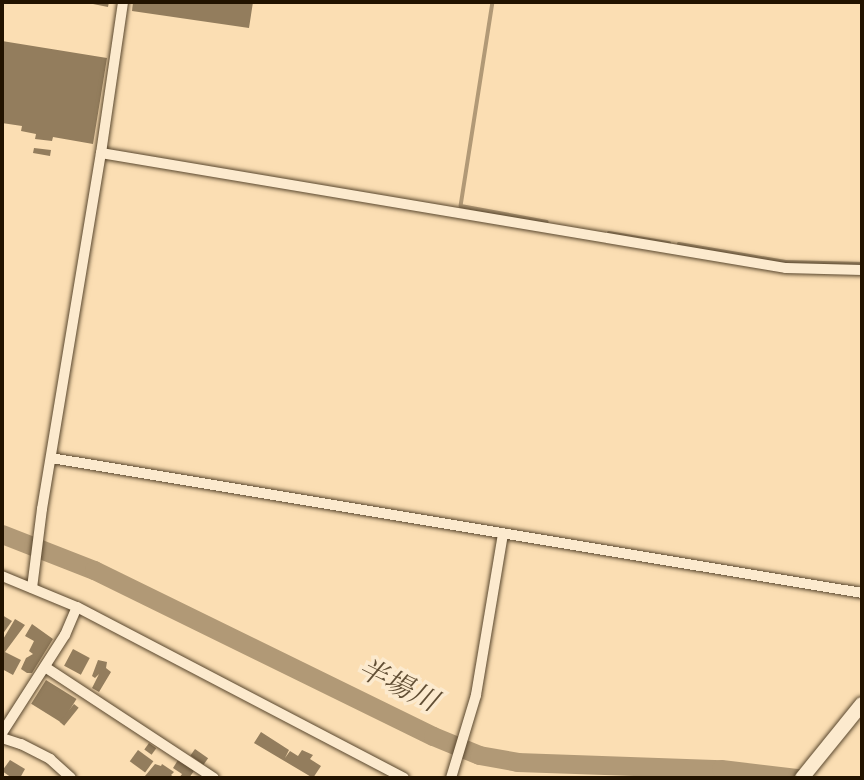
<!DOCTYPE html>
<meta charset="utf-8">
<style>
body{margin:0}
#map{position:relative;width:864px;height:780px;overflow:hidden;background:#fbdeb3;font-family:Alegreya,"Noto Serif JP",serif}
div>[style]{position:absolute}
.stream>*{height:3.5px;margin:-1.75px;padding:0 1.75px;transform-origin:1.75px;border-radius:1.75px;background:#b19976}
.river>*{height:19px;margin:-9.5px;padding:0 9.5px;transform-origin:9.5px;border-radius:9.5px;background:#b19976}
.building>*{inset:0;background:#937d5d;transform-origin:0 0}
.roads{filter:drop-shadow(0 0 2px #58462d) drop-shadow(0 0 2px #58462d)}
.minor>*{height:10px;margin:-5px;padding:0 5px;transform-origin:5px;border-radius:5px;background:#fceace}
.tertiary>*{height:14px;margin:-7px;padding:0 7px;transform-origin:7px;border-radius:7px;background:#fceace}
span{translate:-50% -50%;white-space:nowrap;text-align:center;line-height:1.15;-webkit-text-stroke:7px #fceace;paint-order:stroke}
.water-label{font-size:28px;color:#624f35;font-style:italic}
.frame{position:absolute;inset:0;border:4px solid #221300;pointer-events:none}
</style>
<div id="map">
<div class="stream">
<i style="left:493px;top:2px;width:206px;rotate:98.9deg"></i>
<i style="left:461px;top:206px;width:87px;rotate:10.5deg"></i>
<i style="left:609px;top:233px;width:61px;rotate:9.5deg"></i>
<i style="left:679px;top:244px;width:108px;rotate:9.6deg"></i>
<i style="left:785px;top:262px;width:77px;rotate:1.5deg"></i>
</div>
<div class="river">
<i style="left:2px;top:534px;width:99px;rotate:21.4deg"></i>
<i style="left:94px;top:570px;width:377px;rotate:26.1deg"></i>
<i style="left:433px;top:736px;width:50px;rotate:22.4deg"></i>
<i style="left:479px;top:755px;width:39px;rotate:10deg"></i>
<i style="left:517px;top:762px;width:204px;rotate:2deg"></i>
<i style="left:721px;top:769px;width:78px;rotate:6.7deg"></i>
</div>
<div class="building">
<i style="clip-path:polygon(83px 2px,109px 2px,108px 7px)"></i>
<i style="clip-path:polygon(133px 2px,253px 2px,249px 28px,132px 11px)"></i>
<i style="clip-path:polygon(2px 41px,107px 58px,93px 144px,53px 137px,52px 141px,35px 139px,36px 134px,21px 131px,22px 126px,2px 123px)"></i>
<i style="clip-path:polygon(34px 148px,51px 150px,50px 156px,33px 153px)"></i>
<i style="clip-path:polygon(2px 615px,12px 621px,2px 635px)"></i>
<i style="clip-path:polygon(15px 619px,25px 625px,5px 652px,21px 660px,13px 675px,2px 669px,2px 641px)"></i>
<i style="clip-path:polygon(32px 624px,53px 639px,32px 673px,27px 673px,21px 669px,26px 658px,33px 654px,29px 651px,34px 641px,25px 636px)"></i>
<i style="left:73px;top:649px;width:19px;height:19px;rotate:28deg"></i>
<i style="clip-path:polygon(98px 660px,107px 662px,106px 668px,111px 672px,99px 692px,92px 688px,99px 674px,95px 678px,92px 676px)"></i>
<i style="left:46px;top:680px;width:36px;height:28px;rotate:32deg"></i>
<i style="left:74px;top:704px;width:6px;height:23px;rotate:39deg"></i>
<i style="clip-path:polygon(261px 732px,289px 750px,285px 758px,290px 751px,298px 756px,302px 750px,313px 755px,310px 759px,321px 766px,313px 778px,254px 743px)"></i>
<i style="left:149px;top:743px;width:9px;height:8px;rotate:36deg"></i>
<i style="left:195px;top:749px;width:16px;height:8px;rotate:35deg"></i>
<i style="left:138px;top:750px;width:19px;height:14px;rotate:36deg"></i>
<i style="clip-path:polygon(10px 760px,25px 769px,20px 778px,12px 778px,2px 771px)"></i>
<i style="clip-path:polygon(178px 760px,194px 771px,189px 778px,179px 778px,182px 774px,173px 768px)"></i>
<i style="clip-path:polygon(155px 764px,161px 766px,162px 764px,174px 772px,171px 775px,175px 778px,148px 778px,145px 776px)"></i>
</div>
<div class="roads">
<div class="minor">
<i style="left:101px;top:153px;width:695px;rotate:9.53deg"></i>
<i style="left:786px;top:268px;width:76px;rotate:1.5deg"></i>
<i style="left:51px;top:458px;width:822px;rotate:9.45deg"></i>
<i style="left:2px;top:576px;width:81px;rotate:22.5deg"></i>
<i style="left:77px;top:607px;width:369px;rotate:27.6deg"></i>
<i style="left:32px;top:588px;width:80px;rotate:-82.8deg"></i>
<i style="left:42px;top:509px;width:361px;rotate:-80.6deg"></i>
<i style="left:101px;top:153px;width:153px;rotate:-81.7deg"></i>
<i style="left:45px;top:667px;width:202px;rotate:33.3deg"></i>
<i style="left:2px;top:733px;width:117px;rotate:-57.3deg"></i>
<i style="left:65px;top:635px;width:30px;rotate:-67deg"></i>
<i style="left:2px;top:738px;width:20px;rotate:18deg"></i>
<i style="left:21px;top:744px;width:33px;rotate:27deg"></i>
<i style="left:50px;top:759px;width:28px;rotate:42deg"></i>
<i style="left:451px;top:778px;width:87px;rotate:-73.2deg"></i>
<i style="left:476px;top:695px;width:163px;rotate:-80.5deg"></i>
</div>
<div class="tertiary">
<i style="left:802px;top:778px;width:95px;rotate:-51deg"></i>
</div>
</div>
<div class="water-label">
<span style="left:398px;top:685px;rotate:26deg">半場川</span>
</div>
<div class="frame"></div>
</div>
